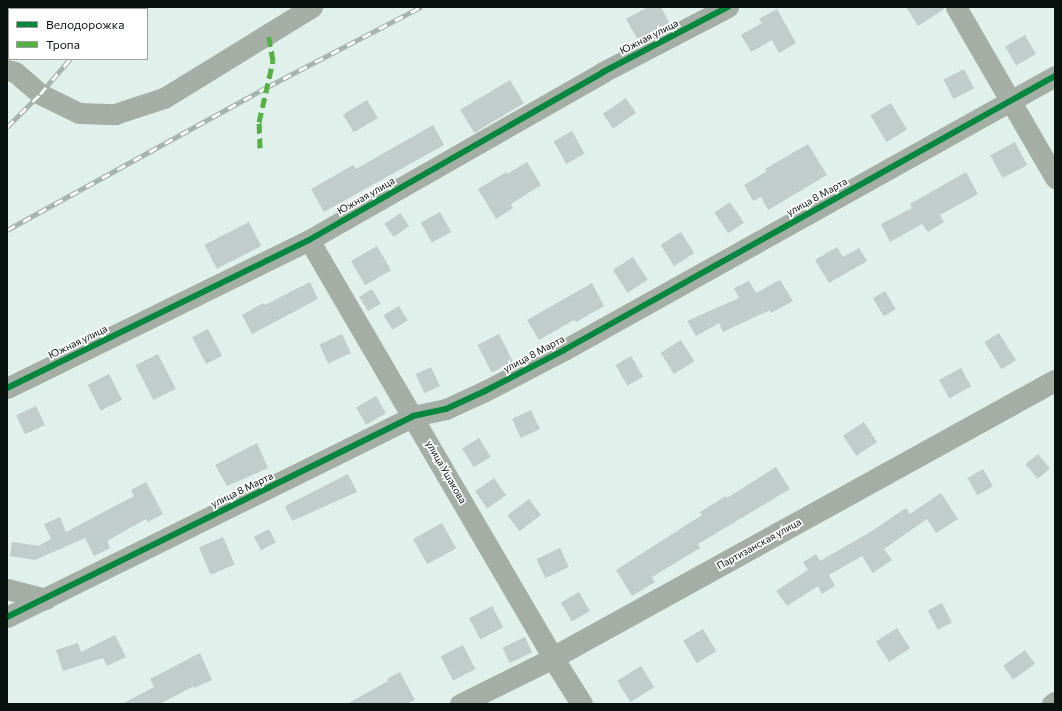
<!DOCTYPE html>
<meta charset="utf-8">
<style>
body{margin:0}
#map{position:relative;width:1062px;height:711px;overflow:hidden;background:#e0f0eb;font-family:Commissioner,sans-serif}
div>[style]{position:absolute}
.building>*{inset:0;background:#c0cdcb;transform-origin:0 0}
.minor>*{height:21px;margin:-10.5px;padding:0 10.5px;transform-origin:10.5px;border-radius:10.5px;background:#a4aea5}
.tertiary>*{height:22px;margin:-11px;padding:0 11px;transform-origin:11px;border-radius:11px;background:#a4aea5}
.rail>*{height:4.5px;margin-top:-2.25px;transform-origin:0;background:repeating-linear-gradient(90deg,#fff 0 9px,#a4b0aa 0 18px);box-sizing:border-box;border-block:1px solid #a4b0aa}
.quiet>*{height:5px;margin-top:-2.5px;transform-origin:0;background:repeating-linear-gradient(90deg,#54b144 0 10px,transparent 0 15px)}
.cycleway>*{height:6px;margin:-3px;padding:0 3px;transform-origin:3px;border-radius:3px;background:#00873e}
span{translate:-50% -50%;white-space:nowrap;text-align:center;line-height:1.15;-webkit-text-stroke:3.5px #fff;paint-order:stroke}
.street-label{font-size:10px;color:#07110e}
.frame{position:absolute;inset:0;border:8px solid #07110e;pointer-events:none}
.legend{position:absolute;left:8px;top:8px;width:140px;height:52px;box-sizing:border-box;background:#fff;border:1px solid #9ca09f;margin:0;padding:5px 7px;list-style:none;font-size:12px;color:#07110e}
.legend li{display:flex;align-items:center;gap:8px;height:20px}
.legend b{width:20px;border:1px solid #9ca09f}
</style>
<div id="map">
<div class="building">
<i style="clip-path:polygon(648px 7px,661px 7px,670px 24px,638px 40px,626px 19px)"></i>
<i style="clip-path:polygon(906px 7px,944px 7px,944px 9px,918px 26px)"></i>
<i style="clip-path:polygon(777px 9px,796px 43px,779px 53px,772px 40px,751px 52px,741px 35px,762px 23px,759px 19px)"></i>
<i style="left:1025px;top:35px;width:22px;height:23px;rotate:60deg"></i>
<i style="left:964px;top:69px;width:22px;height:23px;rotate:63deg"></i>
<i style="left:510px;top:80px;width:27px;height:58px;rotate:59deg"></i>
<i style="left:626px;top:98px;width:18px;height:28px;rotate:56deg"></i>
<i style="left:367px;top:100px;width:21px;height:28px;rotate:59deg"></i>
<i style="left:891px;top:103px;width:31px;height:24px;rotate:59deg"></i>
<i style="clip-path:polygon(433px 125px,444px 145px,324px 212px,311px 189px,353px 165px,356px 169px)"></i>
<i style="left:572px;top:131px;width:26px;height:21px;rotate:61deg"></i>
<i style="left:1015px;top:142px;width:26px;height:28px;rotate:62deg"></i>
<i style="clip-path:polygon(808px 144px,827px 175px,768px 210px,761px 197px,753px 201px,744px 185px,767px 171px,765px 169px)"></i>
<i style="clip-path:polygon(527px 162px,541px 185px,511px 204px,513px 208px,496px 219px,478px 189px,506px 172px,507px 174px)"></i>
<i style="clip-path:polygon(966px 172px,978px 194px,940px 215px,944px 222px,928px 232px,922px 224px,890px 242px,881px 224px,912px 208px,910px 204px)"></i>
<i style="left:730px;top:202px;width:25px;height:19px;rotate:56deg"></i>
<i style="left:440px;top:212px;width:23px;height:22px;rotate:61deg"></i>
<i style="left:400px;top:213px;width:16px;height:19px;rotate:55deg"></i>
<i style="left:249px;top:222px;width:27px;height:50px;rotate:63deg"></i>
<i style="left:681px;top:232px;width:25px;height:24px;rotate:58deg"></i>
<i style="left:377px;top:246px;width:28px;height:30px;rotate:60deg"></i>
<i style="clip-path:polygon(837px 247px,843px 257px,859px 248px,867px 261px,829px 283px,815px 260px)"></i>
<i style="left:633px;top:257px;width:27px;height:24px;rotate:57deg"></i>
<i style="clip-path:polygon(780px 280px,793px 301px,771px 313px,770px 310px,723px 332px,719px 323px,696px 336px,687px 321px,739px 298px,734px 288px,749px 281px,756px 293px)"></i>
<i style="clip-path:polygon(310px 282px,318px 299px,252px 334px,242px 315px,263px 303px,265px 305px)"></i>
<i style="clip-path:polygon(592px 283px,604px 306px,576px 322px,574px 320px,539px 340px,527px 320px)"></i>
<i style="left:372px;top:289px;width:17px;height:15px;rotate:59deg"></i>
<i style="left:885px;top:291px;width:21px;height:14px;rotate:59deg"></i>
<i style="left:399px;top:306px;width:17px;height:18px;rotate:59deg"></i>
<i style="left:208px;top:329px;width:30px;height:18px;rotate:62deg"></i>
<i style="left:999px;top:333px;width:32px;height:17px;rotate:58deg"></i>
<i style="left:342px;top:334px;width:21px;height:25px;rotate:65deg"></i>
<i style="left:499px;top:334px;width:31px;height:24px;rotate:63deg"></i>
<i style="left:681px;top:340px;width:25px;height:24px;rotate:58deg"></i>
<i style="left:158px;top:354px;width:39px;height:25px;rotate:63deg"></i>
<i style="left:631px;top:356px;width:24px;height:18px;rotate:60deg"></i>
<i style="left:431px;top:367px;width:21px;height:17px;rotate:65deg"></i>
<i style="left:961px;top:368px;width:21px;height:25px;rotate:61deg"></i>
<i style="left:109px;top:374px;width:29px;height:24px;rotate:63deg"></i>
<i style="left:376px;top:396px;width:20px;height:23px;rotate:60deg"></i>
<i style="left:36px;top:406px;width:21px;height:22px;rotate:65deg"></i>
<i style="left:531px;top:410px;width:21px;height:21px;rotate:65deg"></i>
<i style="left:864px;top:422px;width:24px;height:25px;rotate:57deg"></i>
<i style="left:479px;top:438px;width:22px;height:20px;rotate:58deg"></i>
<i style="clip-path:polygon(257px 443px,268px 468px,227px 486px,215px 465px)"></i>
<i style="left:1038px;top:454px;width:19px;height:16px;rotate:51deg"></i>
<i style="clip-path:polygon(776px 467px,790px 489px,698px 544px,700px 548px,652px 577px,655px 582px,632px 596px,616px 570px,702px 515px,700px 512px,726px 496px,727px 498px)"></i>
<i style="left:983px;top:469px;width:20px;height:18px;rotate:60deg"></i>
<i style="clip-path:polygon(348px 474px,357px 492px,292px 521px,285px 506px)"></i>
<i style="left:494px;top:478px;width:21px;height:23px;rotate:55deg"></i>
<i style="clip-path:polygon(146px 482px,163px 514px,148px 522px,146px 519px,107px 541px,110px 548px,94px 556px,85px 538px,35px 560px,10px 556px,12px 542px,41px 546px,40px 545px,51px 539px,44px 524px,60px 517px,66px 532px,134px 496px,131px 490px)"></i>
<i style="clip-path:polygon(941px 493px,958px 519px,936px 533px,927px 519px,884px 549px,892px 560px,873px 573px,862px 556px,829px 575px,835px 586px,822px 594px,818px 586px,787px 606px,776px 591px,808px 570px,803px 562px,816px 554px,820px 561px,872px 531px,906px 508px,910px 514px)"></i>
<i style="left:529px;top:499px;width:20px;height:27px;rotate:53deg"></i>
<i style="left:442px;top:523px;width:29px;height:33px;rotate:61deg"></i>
<i style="left:269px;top:529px;width:15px;height:17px;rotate:62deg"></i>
<i style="left:223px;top:537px;width:30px;height:26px;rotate:67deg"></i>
<i style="left:560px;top:548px;width:21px;height:26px;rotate:65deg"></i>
<i style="left:579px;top:592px;width:22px;height:21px;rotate:60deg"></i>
<i style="left:942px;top:603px;width:22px;height:16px;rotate:63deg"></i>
<i style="left:492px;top:606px;width:24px;height:26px;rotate:62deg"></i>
<i style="left:897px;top:628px;width:24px;height:25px;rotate:57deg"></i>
<i style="left:703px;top:629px;width:26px;height:23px;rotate:59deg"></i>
<i style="clip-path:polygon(115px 635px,126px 657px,107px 666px,103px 658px,63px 671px,56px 650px,78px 643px,81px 652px)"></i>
<i style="left:525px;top:637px;width:17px;height:25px;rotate:65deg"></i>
<i style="left:463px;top:645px;width:27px;height:25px;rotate:63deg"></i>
<i style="left:1025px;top:650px;width:17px;height:27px;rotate:54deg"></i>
<i style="clip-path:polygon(200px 653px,212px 680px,194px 688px,194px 686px,160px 704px,122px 704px,154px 687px,150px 679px)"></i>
<i style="left:641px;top:666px;width:25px;height:28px;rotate:58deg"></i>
<i style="clip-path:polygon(400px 672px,415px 700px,407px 704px,347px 704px,388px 681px,387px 679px)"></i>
</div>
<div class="minor">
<i style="left:956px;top:7px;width:198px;rotate:59.9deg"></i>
<i style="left:7px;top:70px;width:8px;rotate:14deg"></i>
<i style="left:15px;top:72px;width:33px;rotate:41deg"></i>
<i style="left:40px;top:94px;width:43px;rotate:26deg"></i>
<i style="left:79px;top:113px;width:36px;rotate:2deg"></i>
<i style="left:115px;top:114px;width:52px;rotate:-18.1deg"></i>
<i style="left:164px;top:98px;width:174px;rotate:-31.6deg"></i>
<i style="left:309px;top:240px;width:484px;rotate:59.7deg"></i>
<i style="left:553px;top:658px;width:104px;rotate:153.7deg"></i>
<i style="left:7px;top:388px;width:336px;rotate:-26.1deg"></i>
<i style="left:309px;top:240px;width:339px;rotate:-29.7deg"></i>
<i style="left:603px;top:72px;width:141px;rotate:-27.5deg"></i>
<i style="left:7px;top:589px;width:40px;rotate:14.4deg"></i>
<i style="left:7px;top:617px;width:453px;rotate:-26.3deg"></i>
<i style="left:413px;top:416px;width:34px;rotate:-12deg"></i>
<i style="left:446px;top:409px;width:43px;rotate:-24.8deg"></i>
<i style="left:485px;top:391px;width:89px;rotate:-27.4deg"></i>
<i style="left:564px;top:350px;width:562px;rotate:-29.16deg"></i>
<i style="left:1052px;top:704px;width:4px;rotate:-34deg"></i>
</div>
<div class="tertiary">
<i style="left:582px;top:704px;width:54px;rotate:-122.2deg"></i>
<i style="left:553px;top:658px;width:573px;rotate:-28.89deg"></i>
</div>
<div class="rail">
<i style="left:110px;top:9px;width:2px;rotate:-63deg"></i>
<i style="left:7px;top:127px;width:47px;rotate:-45deg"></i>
<i style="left:40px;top:94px;width:46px;rotate:-49.4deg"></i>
<i style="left:7px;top:230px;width:297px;rotate:-28.8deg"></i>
<i style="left:267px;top:87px;width:174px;rotate:-27.5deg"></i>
</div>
<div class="quiet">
<i style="left:260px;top:148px;width:26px;rotate:-92deg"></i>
<i style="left:259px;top:122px;width:63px;rotate:-77.1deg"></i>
<i style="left:273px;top:61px;width:27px;rotate:-100deg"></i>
</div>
<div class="cycleway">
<i style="left:7px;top:388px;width:336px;rotate:-26.1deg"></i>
<i style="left:309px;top:240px;width:339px;rotate:-29.7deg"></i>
<i style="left:603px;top:72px;width:141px;rotate:-27.5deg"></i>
<i style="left:7px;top:617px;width:453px;rotate:-26.3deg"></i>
<i style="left:413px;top:416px;width:34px;rotate:-12deg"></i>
<i style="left:446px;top:409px;width:43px;rotate:-24.8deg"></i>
<i style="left:485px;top:391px;width:89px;rotate:-27.4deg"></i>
<i style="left:564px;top:350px;width:562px;rotate:-29.16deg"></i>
</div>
<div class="street-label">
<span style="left:649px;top:37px;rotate:-27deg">Южная улица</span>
<span style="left:366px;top:196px;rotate:-30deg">Южная улица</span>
<span style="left:817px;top:197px;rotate:-29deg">улица 8 Марта</span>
<span style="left:78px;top:342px;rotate:-26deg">Южная улица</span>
<span style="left:534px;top:354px;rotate:-28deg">улица 8 Марта</span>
<span style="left:446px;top:472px;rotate:60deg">улица Ушакова</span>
<span style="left:242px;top:490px;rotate:-26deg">улица 8 Марта</span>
<span style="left:759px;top:544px;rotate:-29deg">Партизанская улица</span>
</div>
<div class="frame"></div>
<ul class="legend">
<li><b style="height:5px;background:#00873e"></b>Велодорожка</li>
<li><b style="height:5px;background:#54b144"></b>Тропа</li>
</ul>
</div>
